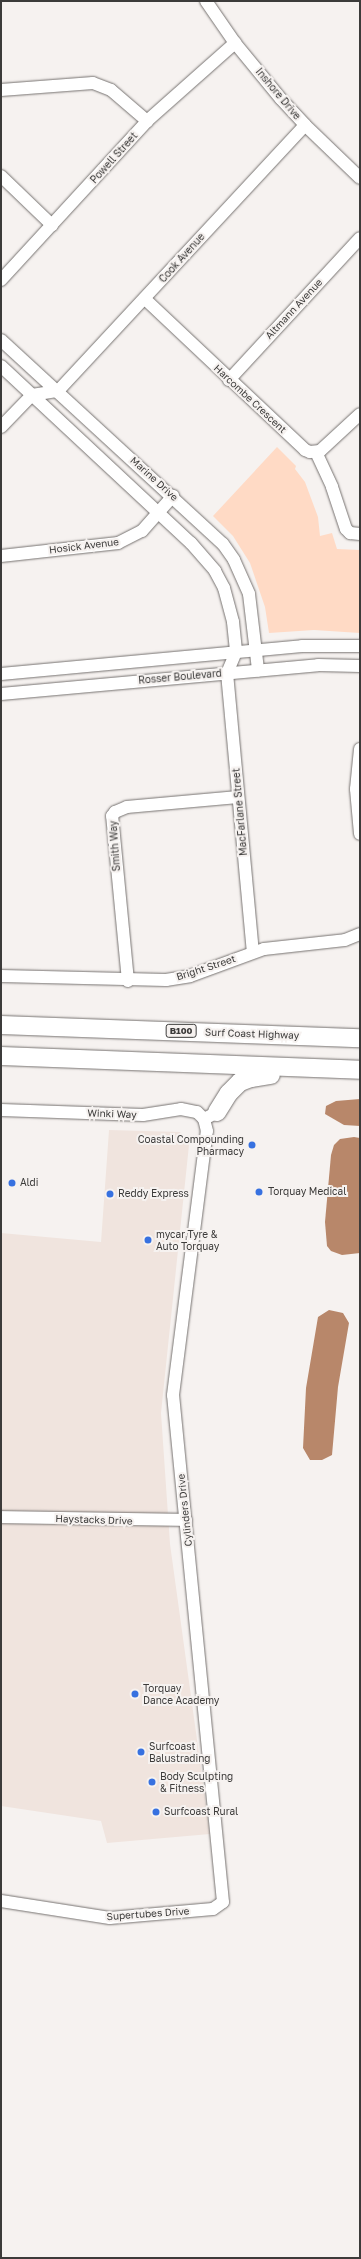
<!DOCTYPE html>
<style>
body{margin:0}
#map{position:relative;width:361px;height:2259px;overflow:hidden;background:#f6f2f0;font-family:"Golos Text",sans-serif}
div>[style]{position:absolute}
.built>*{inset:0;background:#f0e4de}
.green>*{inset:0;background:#ffdac5}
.water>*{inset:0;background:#b8876a}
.roads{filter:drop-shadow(0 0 1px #767270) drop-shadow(0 0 1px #767270)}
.minor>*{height:12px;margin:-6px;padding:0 6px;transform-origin:6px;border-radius:6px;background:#fff}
.primary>*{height:18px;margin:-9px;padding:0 9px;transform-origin:9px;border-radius:9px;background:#fff}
.dots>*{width:11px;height:11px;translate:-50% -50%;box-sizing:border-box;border:2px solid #f6f2f0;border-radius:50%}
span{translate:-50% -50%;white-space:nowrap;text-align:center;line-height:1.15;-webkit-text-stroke:4px #f6f2f0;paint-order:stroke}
.shield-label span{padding:1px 3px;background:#f6f2f0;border:1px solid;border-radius:3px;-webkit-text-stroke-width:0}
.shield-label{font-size:9px;color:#3c3b3a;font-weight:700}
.street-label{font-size:10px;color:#3c3b3a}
.poi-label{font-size:10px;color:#3c3b3a}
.right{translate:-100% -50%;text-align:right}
.left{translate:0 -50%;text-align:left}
.frame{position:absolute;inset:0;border:2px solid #3c3b3a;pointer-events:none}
</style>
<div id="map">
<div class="built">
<i style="clip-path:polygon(109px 1130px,180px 1132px,189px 1145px,161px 1413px,170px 1544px,210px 1834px,107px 1843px,101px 1821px,1px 1806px,1px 1233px,101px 1242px)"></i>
</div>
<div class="green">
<i style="clip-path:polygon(277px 447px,296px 466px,295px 469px,305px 482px,318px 517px,320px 536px,332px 533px,337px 549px,360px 550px,360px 633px,314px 630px,269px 633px,265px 607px,250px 563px,233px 536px,213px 516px)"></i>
</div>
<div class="water">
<i style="clip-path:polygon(360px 1099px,360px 1126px,344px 1125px,325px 1114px,326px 1106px,336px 1101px)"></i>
<i style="clip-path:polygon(354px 1137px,360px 1138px,360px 1253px,342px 1255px,331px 1251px,327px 1246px,325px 1222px,331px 1155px,334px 1145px,340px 1139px)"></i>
<i style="clip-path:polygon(329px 1310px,343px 1313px,349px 1323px,338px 1387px,332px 1455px,322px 1460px,310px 1460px,303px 1448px,306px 1388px,318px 1317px)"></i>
</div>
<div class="roads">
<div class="minor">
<i style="left:206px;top:1px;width:51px;rotate:55.4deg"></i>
<i style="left:235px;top:43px;width:72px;rotate:50.6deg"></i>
<i style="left:281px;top:99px;width:35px;rotate:47deg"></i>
<i style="left:305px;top:125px;width:76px;rotate:43.9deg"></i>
<i style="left:1px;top:90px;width:92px;rotate:-4.4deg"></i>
<i style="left:93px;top:83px;width:19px;rotate:21deg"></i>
<i style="left:111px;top:90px;width:48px;rotate:40.7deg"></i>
<i style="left:1px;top:176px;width:71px;rotate:43.9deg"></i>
<i style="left:1px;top:280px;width:216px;rotate:-47.4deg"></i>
<i style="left:147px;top:121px;width:118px;rotate:-41.6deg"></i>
<i style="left:145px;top:299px;width:220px;rotate:43.3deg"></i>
<i style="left:305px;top:450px;width:5px;rotate:22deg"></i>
<i style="left:310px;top:452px;width:10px;rotate:-6deg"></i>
<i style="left:320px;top:451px;width:54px;rotate:-42.8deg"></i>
<i style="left:1px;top:340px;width:301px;rotate:42.6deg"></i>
<i style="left:223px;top:544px;width:19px;rotate:55deg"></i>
<i style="left:234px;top:560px;width:37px;rotate:66deg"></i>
<i style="left:249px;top:594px;width:77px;rotate:83.2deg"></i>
<i style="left:1px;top:366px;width:260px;rotate:43deg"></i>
<i style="left:191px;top:543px;width:37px;rotate:49deg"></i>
<i style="left:215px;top:571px;width:19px;rotate:62deg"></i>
<i style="left:224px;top:588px;width:35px;rotate:75deg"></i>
<i style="left:233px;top:622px;width:30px;rotate:84deg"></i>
<i style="left:236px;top:652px;width:23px;rotate:113deg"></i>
<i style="left:227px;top:673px;width:280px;rotate:84.7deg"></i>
<i style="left:229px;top:380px;width:193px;rotate:-47.3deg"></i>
<i style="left:1px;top:427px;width:45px;rotate:-45.9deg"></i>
<i style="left:32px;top:395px;width:26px;rotate:-9deg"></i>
<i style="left:58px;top:391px;width:363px;rotate:-47.1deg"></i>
<i style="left:316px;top:452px;width:38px;rotate:65deg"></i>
<i style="left:332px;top:487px;width:44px;rotate:71.6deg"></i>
<i style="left:346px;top:529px;width:6px;rotate:45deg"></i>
<i style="left:350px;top:533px;width:10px;rotate:6deg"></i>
<i style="left:1px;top:556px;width:118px;rotate:-6.3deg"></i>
<i style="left:118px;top:543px;width:27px;rotate:-27deg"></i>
<i style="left:142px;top:531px;width:47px;rotate:-48.5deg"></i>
<i style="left:1px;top:674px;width:302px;rotate:-5.3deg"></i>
<i style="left:302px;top:646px;width:58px"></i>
<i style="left:1px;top:694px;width:318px;rotate:-5.2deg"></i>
<i style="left:318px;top:665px;width:42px;rotate:1.4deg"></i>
<i style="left:360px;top:749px;width:40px;rotate:95.7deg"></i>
<i style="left:356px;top:789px;width:45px;rotate:84.9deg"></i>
<i style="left:1px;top:976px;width:165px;rotate:1.4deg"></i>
<i style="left:166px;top:980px;width:24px;rotate:-9deg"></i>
<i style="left:190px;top:976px;width:79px;rotate:-20deg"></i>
<i style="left:264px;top:949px;width:81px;rotate:-6.3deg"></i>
<i style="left:345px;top:940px;width:16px;rotate:-22deg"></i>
<i style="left:128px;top:981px;width:166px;rotate:-95.5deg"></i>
<i style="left:112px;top:816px;width:5px;rotate:-53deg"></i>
<i style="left:115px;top:812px;width:13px;rotate:-23deg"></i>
<i style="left:127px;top:807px;width:111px;rotate:-5.1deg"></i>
<i style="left:1px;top:1110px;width:142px;rotate:2deg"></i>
<i style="left:143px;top:1115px;width:38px;rotate:-9deg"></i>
<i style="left:181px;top:1109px;width:16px;rotate:11deg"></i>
<i style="left:197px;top:1112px;width:10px;rotate:45deg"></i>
<i style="left:204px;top:1119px;width:7px;rotate:-27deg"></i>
<i style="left:1px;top:1517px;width:185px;rotate:0.9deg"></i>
<i style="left:1px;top:1901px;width:110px;rotate:8.9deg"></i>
<i style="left:110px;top:1918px;width:103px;rotate:-5deg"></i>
<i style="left:213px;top:1909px;width:12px;rotate:-35deg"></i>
<i style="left:223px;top:1902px;width:509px;rotate:-95.63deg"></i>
<i style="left:173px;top:1395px;width:266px;rotate:-82.7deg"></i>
<i style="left:207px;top:1131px;width:12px;rotate:-104deg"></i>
</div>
<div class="primary">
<i style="left:1px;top:1025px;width:359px;rotate:2.1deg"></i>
<i style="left:1px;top:1056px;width:359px;rotate:2.2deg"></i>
<i style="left:217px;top:1112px;width:22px;rotate:-58deg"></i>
<i style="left:229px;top:1093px;width:16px;rotate:-45deg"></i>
<i style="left:240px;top:1082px;width:12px;rotate:-20deg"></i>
<i style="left:251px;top:1078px;width:20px;rotate:-9deg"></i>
</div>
</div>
<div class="dots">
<i style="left:252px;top:1145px;background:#3771e0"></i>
<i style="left:12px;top:1183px;background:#3771e0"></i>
<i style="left:259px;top:1192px;background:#3771e0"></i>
<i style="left:110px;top:1194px;background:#3771e0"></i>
<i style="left:148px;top:1240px;background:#3771e0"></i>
<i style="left:135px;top:1694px;background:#3771e0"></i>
<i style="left:141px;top:1752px;background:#3771e0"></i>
<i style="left:152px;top:1782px;background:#3771e0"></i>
<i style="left:156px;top:1812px;background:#3771e0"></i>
</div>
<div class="shield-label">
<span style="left:181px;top:1031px">B100</span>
</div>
<div class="street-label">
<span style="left:278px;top:94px;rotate:50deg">Inshore Drive</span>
<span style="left:114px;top:158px;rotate:-48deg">Powell Street</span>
<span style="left:182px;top:258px;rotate:-48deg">Cook Avenue</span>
<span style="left:294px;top:309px;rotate:-47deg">Altmann Avenue</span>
<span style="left:250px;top:399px;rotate:43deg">Harcombe Crescent</span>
<span style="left:154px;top:479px;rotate:42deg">Marine Drive</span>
<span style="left:84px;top:546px;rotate:-7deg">Hosick Avenue</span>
<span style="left:180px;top:677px;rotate:-5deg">Rosser Boulevard</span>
<span style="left:240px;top:812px;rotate:-95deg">MacFarlane Street</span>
<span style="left:115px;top:846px;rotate:-94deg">Smith Way</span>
<span style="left:206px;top:968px;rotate:-18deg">Bright Street</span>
<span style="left:252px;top:1034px;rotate:2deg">Surf Coast Highway</span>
<span style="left:112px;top:1114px;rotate:2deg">Winki Way</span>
<span style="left:185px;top:1510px;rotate:-96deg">Cylinders Drive</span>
<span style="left:94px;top:1520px;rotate:2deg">Haystacks Drive</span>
<span style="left:148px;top:1914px;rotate:-4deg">Supertubes Drive</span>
</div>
<div class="poi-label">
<span class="right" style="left:244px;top:1145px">Coastal Compounding<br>Pharmacy</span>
<span class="left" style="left:20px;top:1183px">Aldi</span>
<span class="left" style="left:268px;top:1192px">Torquay Medical</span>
<span class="left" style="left:118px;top:1194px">Reddy Express</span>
<span class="left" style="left:156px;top:1240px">mycar Tyre &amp;<br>Auto Torquay</span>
<span class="left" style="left:143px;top:1694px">Torquay<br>Dance Academy</span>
<span class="left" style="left:149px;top:1752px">Surfcoast<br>Balustrading</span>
<span class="left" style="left:160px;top:1782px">Body Sculpting<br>&amp; Fitness</span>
<span class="left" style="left:164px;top:1812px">Surfcoast Rural</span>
</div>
<div class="frame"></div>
</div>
